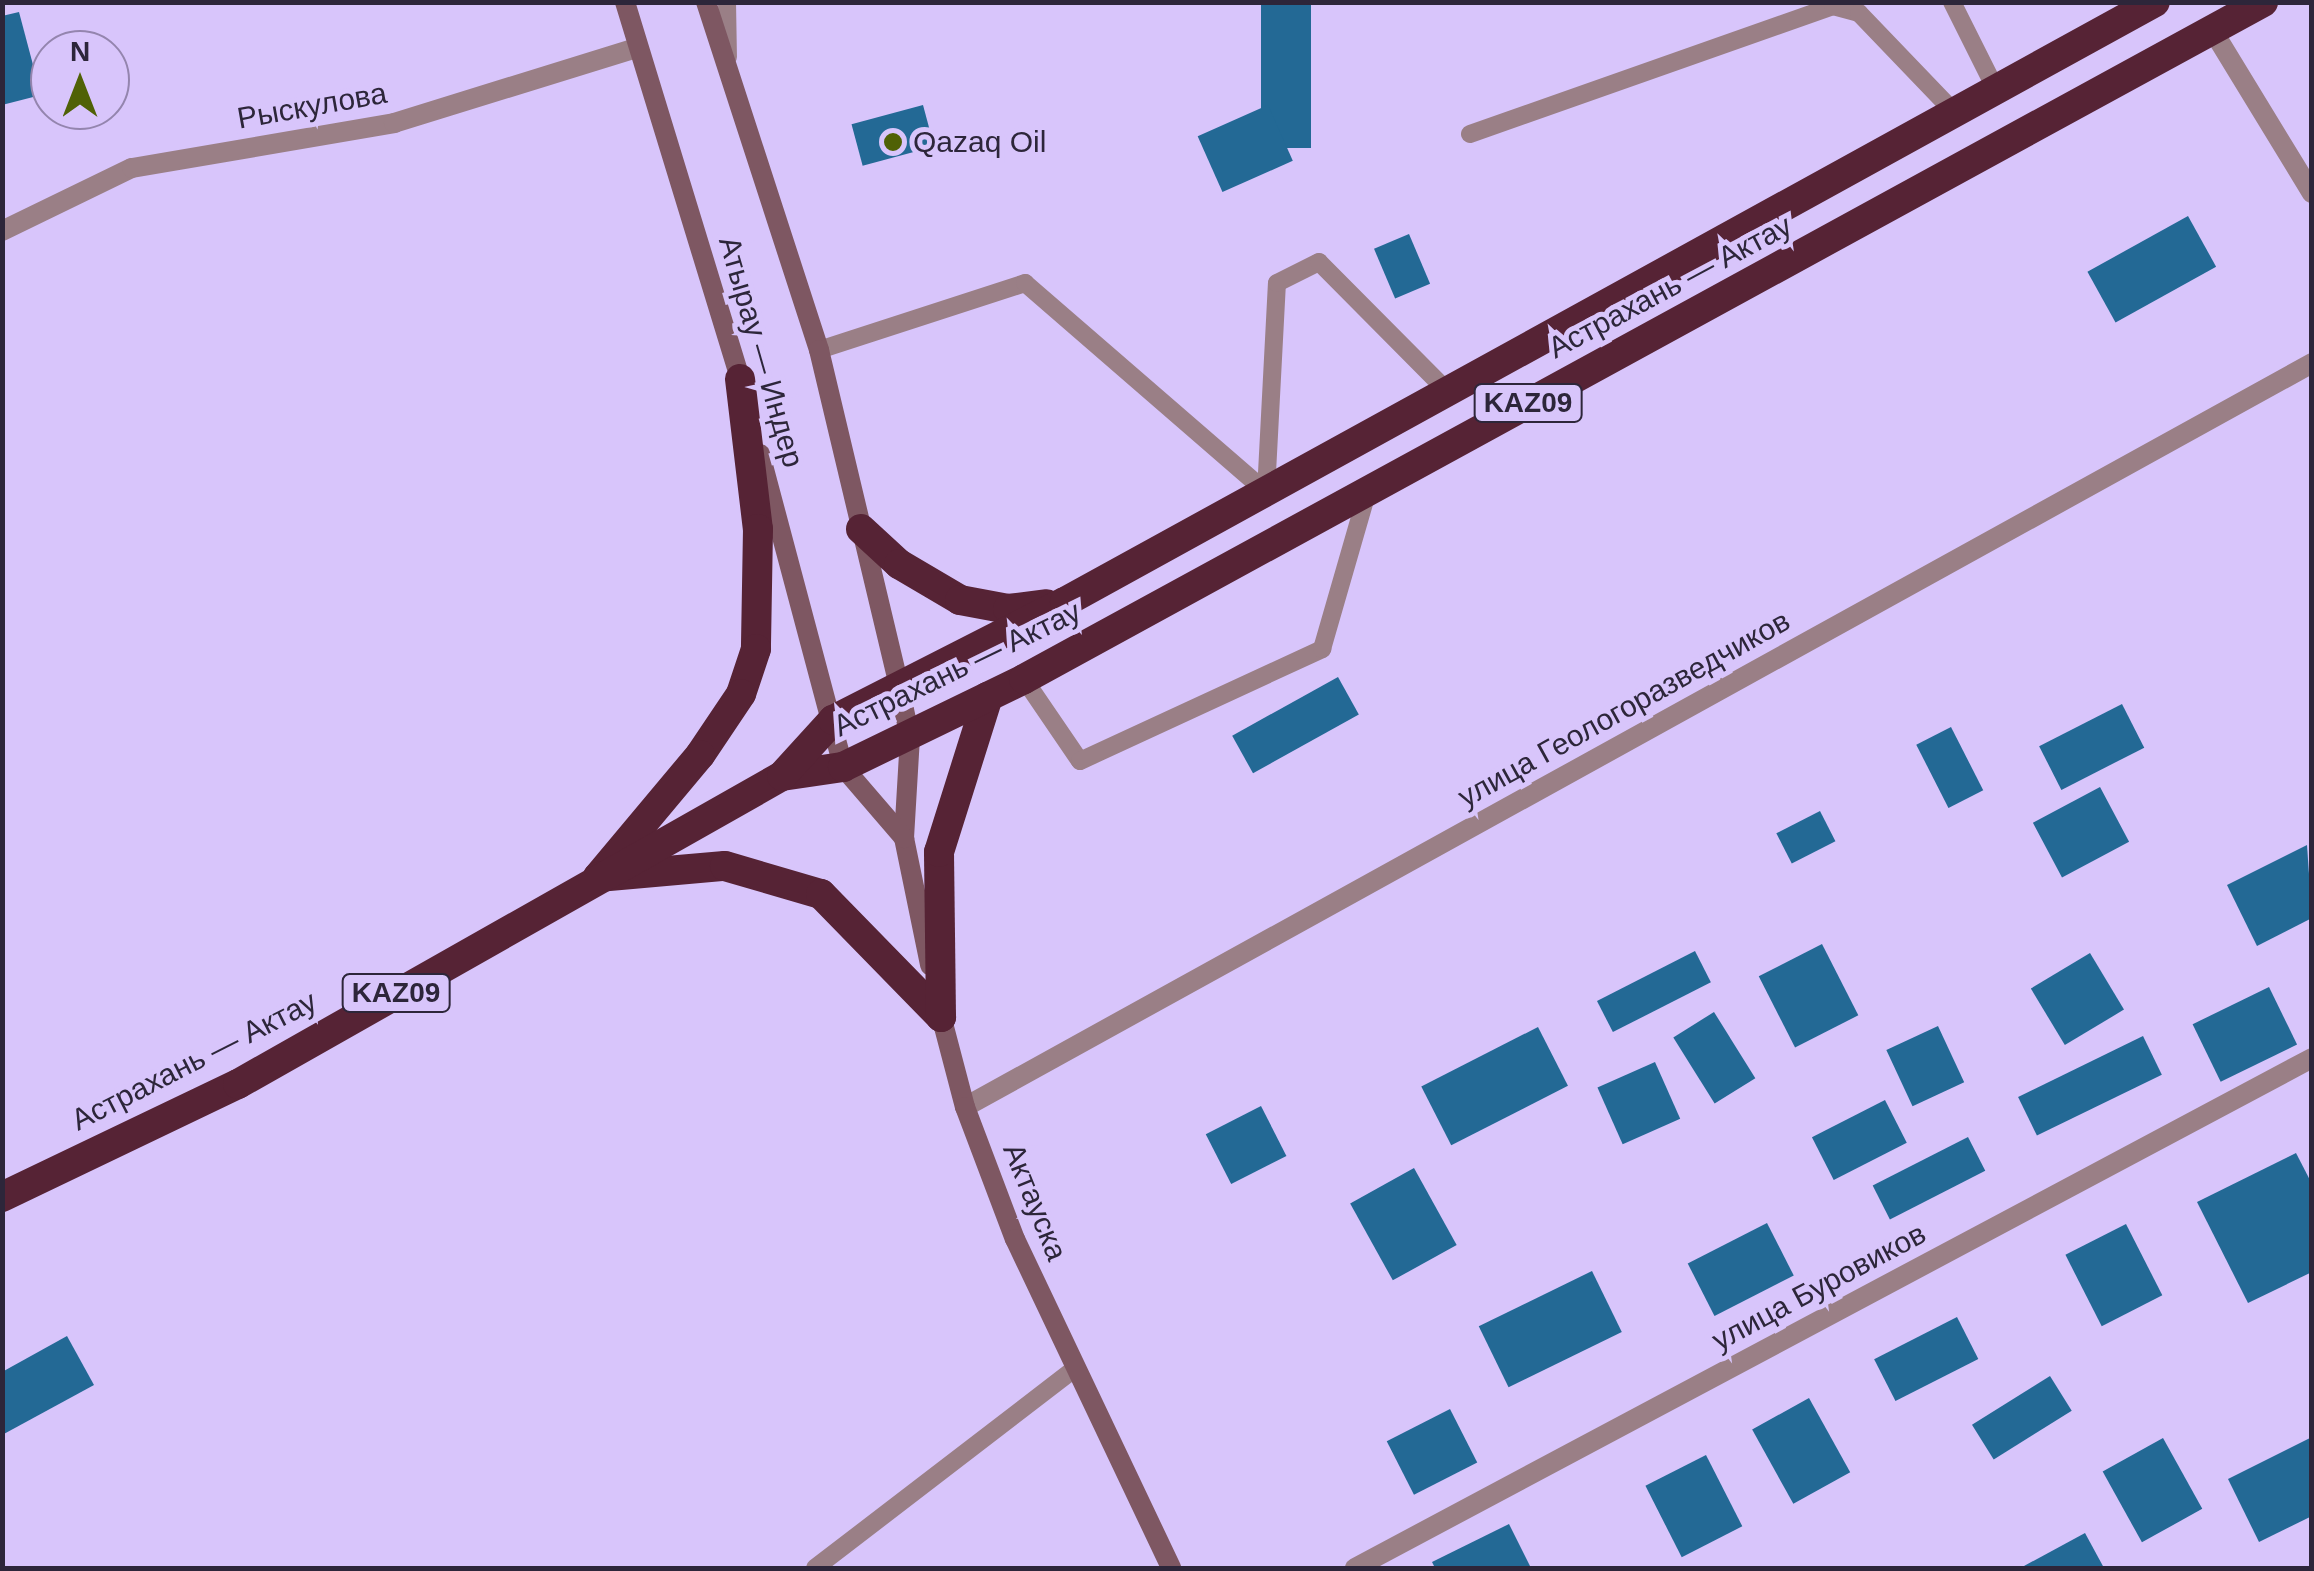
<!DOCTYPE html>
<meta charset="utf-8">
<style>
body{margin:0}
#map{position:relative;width:2314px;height:1571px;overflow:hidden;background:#d8c5fb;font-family:Helvetica,sans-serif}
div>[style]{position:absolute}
.building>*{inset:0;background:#236995;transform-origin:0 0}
.lane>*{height:18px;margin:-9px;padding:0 9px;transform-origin:9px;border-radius:9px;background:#9a7f86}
.street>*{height:20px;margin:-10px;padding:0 10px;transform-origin:10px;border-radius:10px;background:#9a7f86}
.secondary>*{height:20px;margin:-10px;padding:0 10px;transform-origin:10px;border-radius:10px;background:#7e5762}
.highway>*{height:30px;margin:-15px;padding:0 15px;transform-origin:15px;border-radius:15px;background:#562335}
.dots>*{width:28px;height:28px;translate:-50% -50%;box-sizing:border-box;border:5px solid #d8c5fb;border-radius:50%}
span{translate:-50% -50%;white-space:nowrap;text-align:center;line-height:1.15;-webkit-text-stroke:10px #d8c5fb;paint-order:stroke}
.shield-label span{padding:2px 8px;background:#d8c5fb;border:2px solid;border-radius:8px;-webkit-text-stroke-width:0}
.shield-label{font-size:28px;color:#2d263a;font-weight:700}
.street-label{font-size:30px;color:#2d263a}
.poi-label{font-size:30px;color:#2d263a}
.left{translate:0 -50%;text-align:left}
.frame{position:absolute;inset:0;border:5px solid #2d263a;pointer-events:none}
.north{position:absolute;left:30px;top:30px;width:100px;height:100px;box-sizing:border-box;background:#d8c5fb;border:2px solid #9485ae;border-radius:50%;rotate:0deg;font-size:28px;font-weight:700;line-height:40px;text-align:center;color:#2d263a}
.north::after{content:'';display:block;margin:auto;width:35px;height:45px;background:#506106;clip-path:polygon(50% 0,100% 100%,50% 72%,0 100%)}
</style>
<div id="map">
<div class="building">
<i style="left:1261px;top:2px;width:50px;height:146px"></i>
<i style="clip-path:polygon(19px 12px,41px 95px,2px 105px,2px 16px)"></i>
<i style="left:923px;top:105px;width:43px;height:74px;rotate:75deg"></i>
<i style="left:1268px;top:105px;width:61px;height:77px;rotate:66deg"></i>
<i style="left:2188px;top:216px;width:58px;height:115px;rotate:61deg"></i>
<i style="left:1409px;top:234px;width:54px;height:38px;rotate:67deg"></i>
<i style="left:1338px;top:677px;width:43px;height:121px;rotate:61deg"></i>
<i style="left:2122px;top:704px;width:49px;height:93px;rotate:63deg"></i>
<i style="left:1951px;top:727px;width:71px;height:39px;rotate:63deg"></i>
<i style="left:2100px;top:787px;width:62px;height:76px;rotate:62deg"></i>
<i style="left:1820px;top:811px;width:34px;height:49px;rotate:63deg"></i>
<i style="clip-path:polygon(2307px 845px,2312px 918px,2257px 946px,2227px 885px)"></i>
<i style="left:1822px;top:944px;width:80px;height:71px;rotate:63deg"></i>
<i style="left:1695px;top:951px;width:35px;height:110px;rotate:63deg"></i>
<i style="left:2090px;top:953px;width:66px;height:69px;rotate:59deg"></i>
<i style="left:2269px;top:987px;width:64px;height:85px;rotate:64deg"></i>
<i style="left:1714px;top:1012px;width:78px;height:48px;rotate:58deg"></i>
<i style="left:1938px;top:1026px;width:62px;height:57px;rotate:65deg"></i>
<i style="left:1538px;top:1027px;width:66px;height:131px;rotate:63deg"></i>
<i style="left:2143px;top:1036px;width:43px;height:139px;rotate:64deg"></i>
<i style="left:1655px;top:1062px;width:62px;height:63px;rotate:66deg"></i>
<i style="left:1885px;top:1100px;width:48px;height:82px;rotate:63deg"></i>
<i style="left:1261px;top:1106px;width:56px;height:62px;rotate:63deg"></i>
<i style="left:1968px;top:1137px;width:38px;height:107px;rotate:63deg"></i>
<i style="clip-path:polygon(2296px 1153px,2312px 1184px,2312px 1272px,2248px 1303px,2197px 1202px)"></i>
<i style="left:1414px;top:1168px;width:88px;height:73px;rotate:61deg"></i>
<i style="left:1767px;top:1223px;width:59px;height:89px;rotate:63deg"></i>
<i style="left:2126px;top:1224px;width:80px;height:68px;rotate:63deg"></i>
<i style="left:1592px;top:1271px;width:68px;height:126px;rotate:64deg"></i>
<i style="left:1957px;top:1317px;width:47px;height:93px;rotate:63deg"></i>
<i style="clip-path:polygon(67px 1336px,94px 1385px,2px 1435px,2px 1372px)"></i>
<i style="left:2050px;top:1376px;width:41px;height:92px;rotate:58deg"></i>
<i style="left:1809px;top:1398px;width:85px;height:65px;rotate:61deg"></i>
<i style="left:1450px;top:1409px;width:60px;height:71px;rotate:63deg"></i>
<i style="clip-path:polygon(2312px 1437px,2312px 1516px,2259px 1542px,2228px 1479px)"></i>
<i style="left:2163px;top:1438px;width:81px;height:69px;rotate:61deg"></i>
<i style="left:1706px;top:1455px;width:80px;height:68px;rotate:63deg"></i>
<i style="clip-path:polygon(1509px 1524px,1531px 1568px,1435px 1568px,1432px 1562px)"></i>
<i style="clip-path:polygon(2085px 1533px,2104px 1568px,2025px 1568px,2024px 1566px)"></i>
</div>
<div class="lane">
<i style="left:727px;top:2px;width:55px;rotate:89deg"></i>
<i style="left:1952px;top:2px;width:98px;rotate:63.4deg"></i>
<i style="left:1470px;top:134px;width:385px;rotate:-19.4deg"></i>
<i style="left:1833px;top:6px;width:27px;rotate:15deg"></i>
<i style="left:1859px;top:13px;width:139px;rotate:46.2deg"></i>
<i style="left:819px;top:350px;width:217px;rotate:-18deg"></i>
<i style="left:1025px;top:283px;width:319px;rotate:40.9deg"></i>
<i style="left:1266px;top:492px;width:209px;rotate:-87deg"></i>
<i style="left:1277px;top:283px;width:47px;rotate:-26.6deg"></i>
<i style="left:1319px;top:262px;width:183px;rotate:45.2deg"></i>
<i style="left:1024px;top:679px;width:99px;rotate:55.7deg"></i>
<i style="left:1080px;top:761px;width:267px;rotate:-24.8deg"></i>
<i style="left:1322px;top:649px;width:162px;rotate:-73.9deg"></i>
<i style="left:815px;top:1568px;width:329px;rotate:-37.5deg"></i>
</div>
<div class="street">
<i style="left:2213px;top:31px;width:190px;rotate:58.6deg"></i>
<i style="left:2px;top:231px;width:144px;rotate:-25.9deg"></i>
<i style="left:132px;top:168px;width:266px;rotate:-9.7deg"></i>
<i style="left:394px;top:123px;width:254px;rotate:-17.2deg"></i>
<i style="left:965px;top:1107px;width:1539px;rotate:-28.91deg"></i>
<i style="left:1355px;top:1568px;width:1084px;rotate:-28.05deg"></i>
</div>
<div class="secondary">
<i style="left:625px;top:2px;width:408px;rotate:73deg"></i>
<i style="left:706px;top:2px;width:366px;rotate:72deg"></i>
<i style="left:819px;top:350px;width:346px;rotate:76.6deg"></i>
<i style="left:899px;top:687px;width:51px;rotate:77.6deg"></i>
<i style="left:910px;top:737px;width:101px;rotate:93.4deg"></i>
<i style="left:904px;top:838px;width:130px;rotate:78.4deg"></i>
<i style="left:760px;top:454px;width:324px;rotate:75.1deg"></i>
<i style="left:843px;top:767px;width:94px;rotate:49.3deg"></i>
<i style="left:939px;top:1008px;width:102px;rotate:75.3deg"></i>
<i style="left:965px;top:1107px;width:141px;rotate:69.3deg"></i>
<i style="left:1015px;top:1239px;width:364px;rotate:64.6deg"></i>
</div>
<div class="highway">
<i style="left:740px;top:379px;width:151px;rotate:83.2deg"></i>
<i style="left:758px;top:529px;width:120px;rotate:91deg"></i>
<i style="left:756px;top:649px;width:47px;rotate:108.4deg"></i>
<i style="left:741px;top:694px;width:73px;rotate:123.9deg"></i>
<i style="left:700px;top:755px;width:159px;rotate:129.9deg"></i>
<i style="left:598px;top:877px;width:127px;rotate:-5deg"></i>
<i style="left:725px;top:866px;width:100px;rotate:16.3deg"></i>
<i style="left:821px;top:894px;width:172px;rotate:45.7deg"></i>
<i style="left:941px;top:1017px;width:165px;rotate:-90.7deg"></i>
<i style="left:939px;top:852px;width:163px;rotate:-72.5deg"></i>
<i style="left:861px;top:529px;width:52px;rotate:42.6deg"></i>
<i style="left:899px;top:564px;width:71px;rotate:30.5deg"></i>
<i style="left:960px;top:600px;width:49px;rotate:10.6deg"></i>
<i style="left:1008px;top:609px;width:39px;rotate:-7deg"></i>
<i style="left:782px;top:776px;width:62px;rotate:-8.4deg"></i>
<i style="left:843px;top:767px;width:201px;rotate:-25.9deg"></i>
<i style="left:1024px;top:679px;width:1412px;rotate:-28.65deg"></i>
<i style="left:2px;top:1197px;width:262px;rotate:-25.6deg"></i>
<i style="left:238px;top:1084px;width:625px;rotate:-29.52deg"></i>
<i style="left:782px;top:776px;width:76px;rotate:-47.7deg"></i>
<i style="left:833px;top:720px;width:260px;rotate:-27deg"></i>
<i style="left:1065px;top:602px;width:1244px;rotate:-28.83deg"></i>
</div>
<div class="dots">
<i style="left:893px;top:142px;background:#506106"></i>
</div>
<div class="shield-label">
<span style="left:1528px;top:403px">KAZ09</span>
<span style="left:396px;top:993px">KAZ09</span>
</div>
<div class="street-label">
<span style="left:312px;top:106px;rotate:-10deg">Рыскулова</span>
<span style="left:1670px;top:287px;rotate:-28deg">Астрахань — Актау</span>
<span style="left:761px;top:352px;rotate:74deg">Атырау — Индер</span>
<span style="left:957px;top:669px;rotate:-26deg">Астрахань — Актау</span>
<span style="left:1624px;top:709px;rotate:-29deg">улица Геологоразведчиков</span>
<span style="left:194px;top:1061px;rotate:-27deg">Астрахань — Актау</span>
<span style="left:1035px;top:1202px;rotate:68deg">Актауска</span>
<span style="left:1819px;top:1287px;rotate:-28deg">улица Буровиков</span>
</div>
<div class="poi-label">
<span class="left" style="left:913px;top:142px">Qazaq Oil</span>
</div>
<div class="frame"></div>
<div class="north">N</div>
</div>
